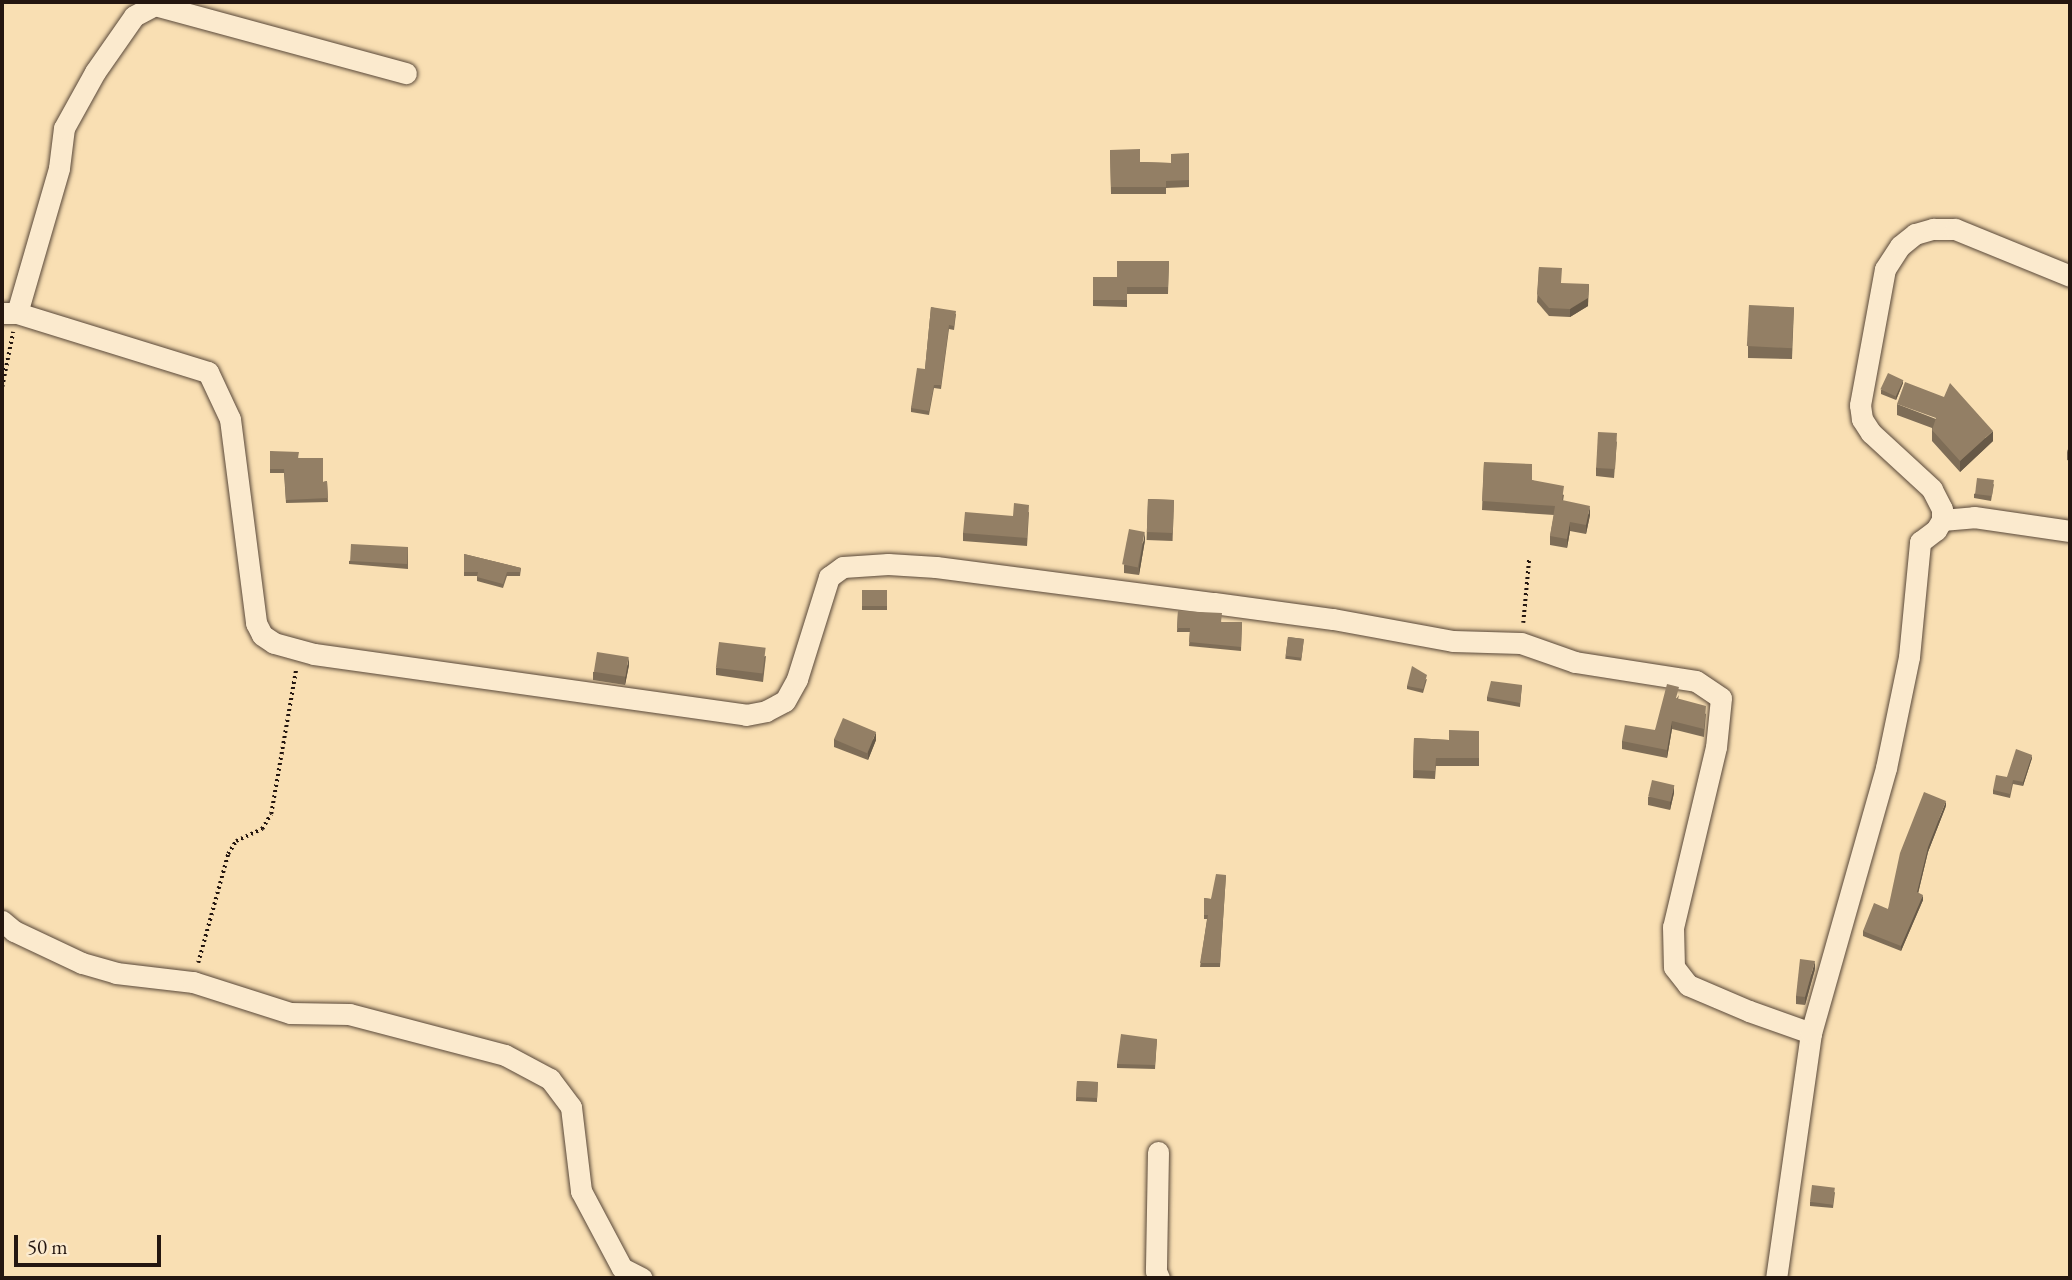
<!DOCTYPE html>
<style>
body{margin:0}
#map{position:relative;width:2072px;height:1280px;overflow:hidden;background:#f9dfb3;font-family:"EB Garamond",serif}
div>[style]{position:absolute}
.path>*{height:3.5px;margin-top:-1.75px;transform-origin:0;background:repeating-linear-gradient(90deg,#241610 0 2px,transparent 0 5.5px)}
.roads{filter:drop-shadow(0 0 2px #594839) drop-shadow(0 0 2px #594839)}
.minor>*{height:21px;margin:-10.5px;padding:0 10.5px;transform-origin:10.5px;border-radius:10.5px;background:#fbeace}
.wall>*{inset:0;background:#7e6d57;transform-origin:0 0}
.shaded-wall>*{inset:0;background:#675947}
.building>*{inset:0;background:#937f65;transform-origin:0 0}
span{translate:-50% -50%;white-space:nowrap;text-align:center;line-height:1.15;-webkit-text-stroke:5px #fbeace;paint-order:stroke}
.frame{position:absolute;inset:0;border:4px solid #241610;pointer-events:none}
.scale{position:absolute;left:14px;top:1235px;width:147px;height:32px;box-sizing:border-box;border:4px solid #241610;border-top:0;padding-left:9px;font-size:21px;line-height:24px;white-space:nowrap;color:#241610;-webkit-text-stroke:5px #fbeace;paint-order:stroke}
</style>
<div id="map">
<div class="path">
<i style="left:2px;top:387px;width:56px;rotate:-78.7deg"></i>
<i style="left:1523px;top:623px;width:65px;rotate:-84.7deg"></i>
<i style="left:198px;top:963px;width:113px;rotate:-74.6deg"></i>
<i style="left:228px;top:854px;width:15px;rotate:-58deg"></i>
<i style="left:236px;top:841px;width:29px;rotate:-25deg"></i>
<i style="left:262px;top:829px;width:17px;rotate:-59deg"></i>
<i style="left:271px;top:814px;width:146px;rotate:-80.2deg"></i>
</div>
<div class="roads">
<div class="minor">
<i style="left:2px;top:313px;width:15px"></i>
<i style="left:17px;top:313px;width:200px;rotate:17.2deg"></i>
<i style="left:208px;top:372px;width:52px;rotate:64.9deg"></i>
<i style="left:230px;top:419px;width:206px;rotate:82.7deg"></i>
<i style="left:256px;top:623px;width:13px;rotate:63deg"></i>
<i style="left:262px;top:635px;width:14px;rotate:34deg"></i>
<i style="left:274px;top:643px;width:41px;rotate:15.4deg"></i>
<i style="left:314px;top:654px;width:436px;rotate:8deg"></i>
<i style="left:746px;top:715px;width:20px;rotate:-11deg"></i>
<i style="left:766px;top:711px;width:21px;rotate:-28deg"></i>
<i style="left:785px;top:701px;width:25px;rotate:-61deg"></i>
<i style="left:797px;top:679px;width:107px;rotate:-72.6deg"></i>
<i style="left:829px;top:577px;width:17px;rotate:-36deg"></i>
<i style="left:843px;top:567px;width:45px;rotate:-3.8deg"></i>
<i style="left:888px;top:564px;width:48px;rotate:3.6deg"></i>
<i style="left:936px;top:567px;width:280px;rotate:7.4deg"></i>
<i style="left:1214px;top:603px;width:120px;rotate:7.7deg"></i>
<i style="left:1333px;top:619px;width:122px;rotate:10.4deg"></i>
<i style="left:1453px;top:641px;width:68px;rotate:1.7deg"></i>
<i style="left:1521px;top:643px;width:57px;rotate:19.4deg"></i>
<i style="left:1575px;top:662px;width:122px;rotate:8.9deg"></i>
<i style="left:1696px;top:681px;width:30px;rotate:34deg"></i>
<i style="left:1721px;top:698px;width:49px;rotate:95.8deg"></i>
<i style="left:1716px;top:747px;width:185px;rotate:103.4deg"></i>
<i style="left:1673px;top:927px;width:40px;rotate:88.6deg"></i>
<i style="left:1674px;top:967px;width:23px;rotate:52deg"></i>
<i style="left:1688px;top:985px;width:66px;rotate:23.1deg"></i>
<i style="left:1749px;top:1011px;width:66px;rotate:19.5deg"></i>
<i style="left:1811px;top:1033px;width:247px;rotate:98.1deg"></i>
<i style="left:17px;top:313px;width:151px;rotate:-73.8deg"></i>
<i style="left:59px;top:168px;width:40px;rotate:-82.9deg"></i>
<i style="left:64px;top:128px;width:64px;rotate:-61deg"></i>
<i style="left:95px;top:72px;width:68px;rotate:-55.1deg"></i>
<i style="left:134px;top:16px;width:24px;rotate:-28deg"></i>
<i style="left:155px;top:5px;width:260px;rotate:15.2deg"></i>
<i style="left:1942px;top:520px;width:32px;rotate:-5deg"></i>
<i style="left:1974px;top:517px;width:97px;rotate:8.3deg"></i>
<i style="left:2px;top:921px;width:16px;rotate:40deg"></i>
<i style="left:14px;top:931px;width:75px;rotate:25.2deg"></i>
<i style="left:82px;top:963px;width:35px;rotate:16deg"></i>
<i style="left:116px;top:973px;width:78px;rotate:6.7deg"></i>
<i style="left:193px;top:982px;width:102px;rotate:17.7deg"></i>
<i style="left:290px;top:1013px;width:59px;rotate:1deg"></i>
<i style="left:349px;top:1014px;width:161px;rotate:14.7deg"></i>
<i style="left:505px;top:1055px;width:51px;rotate:28.1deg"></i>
<i style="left:550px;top:1079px;width:35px;rotate:53deg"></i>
<i style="left:571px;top:1107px;width:85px;rotate:83.2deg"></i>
<i style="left:581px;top:1191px;width:87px;rotate:62deg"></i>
<i style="left:622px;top:1268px;width:22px;rotate:27deg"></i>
<i style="left:1811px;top:1033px;width:275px;rotate:-74.2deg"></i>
<i style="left:1886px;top:768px;width:113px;rotate:-78.3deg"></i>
<i style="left:1909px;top:657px;width:116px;rotate:-84.5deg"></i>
<i style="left:1920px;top:542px;width:20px;rotate:-37deg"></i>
<i style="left:1936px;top:530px;width:12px;rotate:-59deg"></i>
<i style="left:1942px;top:520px;width:11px;rotate:-90deg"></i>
<i style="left:1942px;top:509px;width:22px;rotate:-117deg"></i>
<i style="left:1932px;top:489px;width:83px;rotate:-137.4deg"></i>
<i style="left:1871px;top:433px;width:17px;rotate:-123deg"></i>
<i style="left:1862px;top:419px;width:14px;rotate:-98deg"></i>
<i style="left:1860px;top:405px;width:138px;rotate:-79.6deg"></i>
<i style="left:1885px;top:269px;width:27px;rotate:-57deg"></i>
<i style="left:1900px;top:246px;width:19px;rotate:-39deg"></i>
<i style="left:1915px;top:234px;width:19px;rotate:-16deg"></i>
<i style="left:1933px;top:229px;width:22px"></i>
<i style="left:1955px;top:229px;width:124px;rotate:22.2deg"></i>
<i style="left:1158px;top:1152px;width:119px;rotate:91deg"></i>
<i style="left:1156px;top:1271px;width:8px;rotate:67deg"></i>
</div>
</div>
<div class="wall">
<i style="clip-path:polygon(1110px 150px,1140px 162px,1171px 163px,1189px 153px,1189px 187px,1166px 188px,1166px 194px,1111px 194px)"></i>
<i style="clip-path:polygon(1169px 261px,1168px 294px,1127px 294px,1127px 307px,1093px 306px,1093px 277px,1117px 277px)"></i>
<i style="clip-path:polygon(1539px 267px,1561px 283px,1588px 306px,1570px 317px,1549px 316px,1537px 302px)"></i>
<i style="clip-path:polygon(931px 307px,956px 314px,954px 330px,949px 329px,941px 389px,934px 388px,929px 415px,911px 412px,911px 408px,925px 369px)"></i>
<i style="clip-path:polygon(1794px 307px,1792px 359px,1748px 358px,1748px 346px)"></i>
<i style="clip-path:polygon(1903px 383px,1896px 400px,1881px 394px,1881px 390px)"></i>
<i style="clip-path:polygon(1897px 404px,1993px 441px,1960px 472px,1932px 441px,1932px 428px,1897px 415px)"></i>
<i style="clip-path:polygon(1617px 441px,1614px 478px,1596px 476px,1596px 468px)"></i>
<i style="clip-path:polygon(2070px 444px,2070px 461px,2067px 460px,2067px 452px)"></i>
<i style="clip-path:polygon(270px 451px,299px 458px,323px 482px,327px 481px,328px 502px,286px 503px,284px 473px,270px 473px)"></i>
<i style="clip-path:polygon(1484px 462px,1532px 480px,1564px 495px,1563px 501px,1590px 515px,1586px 534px,1570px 531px,1567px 548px,1550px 545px,1550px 536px,1554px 515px,1482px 510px)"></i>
<i style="clip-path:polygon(1994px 484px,1991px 501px,1974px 498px,1974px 494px)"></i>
<i style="left:1148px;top:499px;width:26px;height:41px;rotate:2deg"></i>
<i style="clip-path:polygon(1029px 512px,1027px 546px,963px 541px,963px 533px,1013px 516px)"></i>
<i style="clip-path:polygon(1145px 540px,1139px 575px,1124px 573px,1124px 565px)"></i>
<i style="clip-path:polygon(408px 547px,408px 569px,349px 564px,349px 561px)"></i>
<i style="clip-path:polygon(464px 554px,521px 568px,520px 576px,507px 576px,503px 588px,477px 581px,477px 576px,464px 576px)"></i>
<i style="left:862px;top:590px;width:25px;height:20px"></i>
<i style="clip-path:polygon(1178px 611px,1222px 622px,1242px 622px,1241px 651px,1189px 646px,1190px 632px,1177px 632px)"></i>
<i style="left:1288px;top:637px;width:16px;height:22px;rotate:7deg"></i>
<i style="clip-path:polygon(766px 656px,763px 682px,716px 675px,716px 668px)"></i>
<i style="clip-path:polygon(629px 665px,625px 685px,593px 680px,593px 672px)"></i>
<i style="clip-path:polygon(1427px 679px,1423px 693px,1407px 689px,1407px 686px)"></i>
<i style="clip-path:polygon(1522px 685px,1520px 707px,1487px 701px,1487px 697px)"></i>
<i style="clip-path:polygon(1679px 695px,1678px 699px,1706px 714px,1704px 737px,1672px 729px,1667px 758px,1622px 749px,1622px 741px,1655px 730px)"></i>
<i style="clip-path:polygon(1479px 731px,1479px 766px,1436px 766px,1435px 779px,1413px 778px,1414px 738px,1449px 740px)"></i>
<i style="clip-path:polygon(834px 739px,876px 740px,868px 760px,834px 747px)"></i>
<i style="clip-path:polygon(2032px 758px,2023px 786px,2013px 784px,2010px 798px,1993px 794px,1993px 790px,2007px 777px)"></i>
<i style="clip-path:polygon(1674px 793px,1670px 810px,1648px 805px,1648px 797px)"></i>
<i style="clip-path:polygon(1946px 806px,1928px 852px,1918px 893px,1923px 900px,1901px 951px,1863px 936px,1863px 931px,1888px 909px)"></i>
<i style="clip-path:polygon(1226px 875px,1220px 967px,1200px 967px,1207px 919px,1204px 919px,1204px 898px,1211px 899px)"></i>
<i style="clip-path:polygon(1815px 969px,1805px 1005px,1796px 1004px,1796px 996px)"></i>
<i style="clip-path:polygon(1157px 1039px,1155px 1069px,1117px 1068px,1117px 1064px)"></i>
<i style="left:1077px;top:1081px;width:21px;height:20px;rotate:3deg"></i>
<i style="clip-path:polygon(1835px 1192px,1833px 1208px,1810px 1206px,1810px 1202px)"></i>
</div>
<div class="shaded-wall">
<i style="clip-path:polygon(1589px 284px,1588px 306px,1570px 317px,1570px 309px)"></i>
<i style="clip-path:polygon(1903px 380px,1903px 383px,1896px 400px,1896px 396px)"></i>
<i style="clip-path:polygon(1993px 431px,1993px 441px,1960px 472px,1960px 461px)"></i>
<i style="clip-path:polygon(1590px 506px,1590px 515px,1586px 534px,1586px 525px)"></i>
<i style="clip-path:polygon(1570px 522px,1570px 531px,1567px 548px,1567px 539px)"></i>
<i style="clip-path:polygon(1145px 532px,1145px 540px,1139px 575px,1139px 567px)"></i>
<i style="clip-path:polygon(629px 657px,629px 665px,625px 685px,625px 677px)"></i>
<i style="clip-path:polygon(1672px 721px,1672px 729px,1667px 758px,1667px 750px)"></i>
<i style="clip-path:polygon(876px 732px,876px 740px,868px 760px,868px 752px)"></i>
<i style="clip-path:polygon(2032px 755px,2032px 758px,2023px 786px,2023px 782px)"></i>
<i style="clip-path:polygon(1674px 785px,1674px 793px,1670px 810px,1670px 802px)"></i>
<i style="clip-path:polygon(1946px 801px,1946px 806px,1928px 852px,1917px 898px,1917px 892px,1928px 847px)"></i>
<i style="clip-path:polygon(1923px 895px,1923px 900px,1901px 951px,1901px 946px)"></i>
<i style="clip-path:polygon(1815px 961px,1815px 969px,1805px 1005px,1805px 997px)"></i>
</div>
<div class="building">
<i style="clip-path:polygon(1140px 149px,1140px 162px,1171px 163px,1171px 154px,1189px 153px,1189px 180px,1166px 181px,1166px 187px,1111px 187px,1110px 150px)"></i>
<i style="clip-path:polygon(1117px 261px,1169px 261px,1168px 287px,1127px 287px,1127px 300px,1093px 300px,1093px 277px,1117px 277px)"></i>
<i style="clip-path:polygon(1539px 267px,1562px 268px,1561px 283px,1589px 284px,1588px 298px,1570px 309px,1549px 308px,1537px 294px)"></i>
<i style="left:1749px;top:305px;width:45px;height:41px;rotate:3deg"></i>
<i style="clip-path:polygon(931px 307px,956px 311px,954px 326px,949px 325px,941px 385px,934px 385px,929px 411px,911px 408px,917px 368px,925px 369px)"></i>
<i style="left:1888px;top:373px;width:17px;height:18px;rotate:25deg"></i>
<i style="clip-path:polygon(1905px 382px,1944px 397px,1950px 383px,1993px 431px,1960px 461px,1932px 430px,1936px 418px,1897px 404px)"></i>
<i style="left:1598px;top:432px;width:19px;height:36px;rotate:3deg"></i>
<i style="clip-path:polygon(2070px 444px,2070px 453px,2067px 452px)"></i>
<i style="clip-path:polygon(270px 451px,299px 452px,298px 458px,323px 458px,323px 482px,327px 481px,328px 498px,286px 500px,284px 469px,270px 469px)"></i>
<i style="clip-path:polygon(1484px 462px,1532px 464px,1532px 480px,1564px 486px,1562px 500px,1590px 506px,1586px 525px,1570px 522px,1567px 539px,1550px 536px,1555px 506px,1482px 501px)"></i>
<i style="left:1977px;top:478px;width:17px;height:16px;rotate:7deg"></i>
<i style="left:1148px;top:499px;width:26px;height:33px;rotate:2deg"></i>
<i style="clip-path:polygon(1014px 503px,1029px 505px,1027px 538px,963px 533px,965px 512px,1013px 516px)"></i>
<i style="left:1129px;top:529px;width:16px;height:36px;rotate:11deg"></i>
<i style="left:351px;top:544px;width:57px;height:17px;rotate:3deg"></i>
<i style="clip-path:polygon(464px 554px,521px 568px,520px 572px,507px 572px,503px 584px,477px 577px,478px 572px,464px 572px)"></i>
<i style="left:862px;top:590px;width:25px;height:16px"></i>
<i style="clip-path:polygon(1178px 611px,1222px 613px,1221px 622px,1242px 622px,1241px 647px,1189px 642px,1190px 628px,1177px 628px)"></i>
<i style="left:1288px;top:637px;width:16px;height:19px;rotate:7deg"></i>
<i style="left:719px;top:642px;width:47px;height:26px;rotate:7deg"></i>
<i style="left:597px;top:652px;width:32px;height:20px;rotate:9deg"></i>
<i style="clip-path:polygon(1412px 666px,1427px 675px,1423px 689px,1407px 686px)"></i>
<i style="clip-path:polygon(1491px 681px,1522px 685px,1520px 703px,1487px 697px)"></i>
<i style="clip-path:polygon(1667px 684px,1679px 687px,1676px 698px,1706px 706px,1704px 729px,1672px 721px,1667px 750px,1622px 741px,1625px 725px,1655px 730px)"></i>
<i style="left:843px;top:718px;width:36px;height:23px;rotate:23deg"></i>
<i style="clip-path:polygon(1449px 730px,1479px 731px,1479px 758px,1436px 758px,1435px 771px,1413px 770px,1414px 738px,1449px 740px)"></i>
<i style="clip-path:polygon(2016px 749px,2032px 755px,2023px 782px,2013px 780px,2010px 794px,1993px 790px,1996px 775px,2007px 777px)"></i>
<i style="left:1652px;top:780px;width:23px;height:17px;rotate:13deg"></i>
<i style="clip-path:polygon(1924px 792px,1946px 801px,1928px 847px,1917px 892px,1923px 895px,1901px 946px,1863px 931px,1874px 903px,1888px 909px,1900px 853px)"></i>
<i style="clip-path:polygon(1216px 874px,1226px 875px,1220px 963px,1200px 963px,1208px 915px,1204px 915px,1204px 898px,1211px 899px)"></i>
<i style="clip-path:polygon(1800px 959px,1815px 961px,1805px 997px,1796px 996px)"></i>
<i style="clip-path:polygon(1121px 1034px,1157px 1039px,1155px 1065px,1117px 1064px)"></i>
<i style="left:1077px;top:1081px;width:21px;height:16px;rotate:3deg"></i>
<i style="left:1812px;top:1185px;width:23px;height:17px;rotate:7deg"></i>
</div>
<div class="frame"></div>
<div class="scale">50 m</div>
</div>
